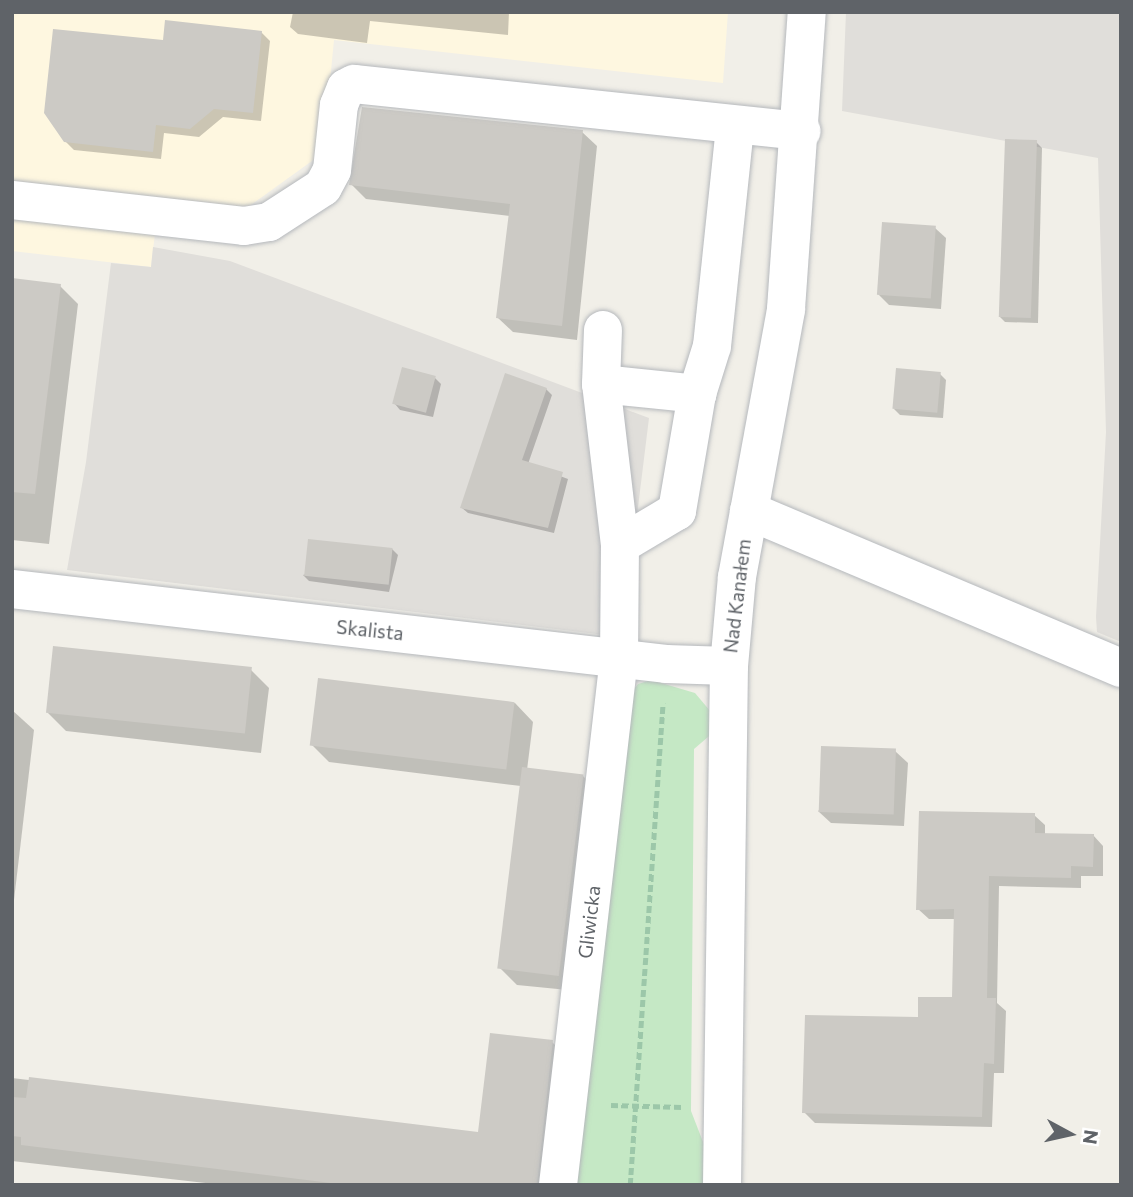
<!DOCTYPE html>
<meta charset="utf-8">
<style>
body{margin:0}
#map{position:relative;width:1133px;height:1197px;overflow:hidden;background:#f1efe8;font-family:Commissioner,sans-serif}
div>[style]{position:absolute}
.commercial>*{inset:0;background:#fef7e0}
.industrial>*{inset:0;background:#e0deda}
.green>*{inset:0;background:#c5e8c5}
.shadow>*{inset:0;background:#0003}
.building>*{inset:0;background:#cccac5;transform-origin:0 0}
.path>*{height:4.5px;margin-top:-2.25px;transform-origin:0;background:repeating-linear-gradient(90deg,#9cc7a9 0 7px,transparent 0 10.5px)}
.roads{filter:drop-shadow(0 0 2px #b5b8bc) drop-shadow(0 0 2px #b5b8bc)}
.minor>*{height:38px;margin:-19px;padding:0 19px;transform-origin:19px;border-radius:19px;background:#fff}
span{translate:-50% -50%;white-space:nowrap;text-align:center;line-height:1.15;-webkit-text-stroke:7px #fff;paint-order:stroke}
.street-label{font-size:19px;color:#5f6368}
.frame{position:absolute;inset:0;border:14px solid #5f6368;pointer-events:none}
.north{position:absolute;left:1035px;top:1099px;width:70px;height:70px;-webkit-text-stroke:5px #fff;paint-order:stroke;rotate:98deg;font-size:19px;font-weight:700;line-height:28px;text-align:center;color:#5f6368}
.north::after{content:'';display:block;margin:auto;width:24px;height:32px;background:#5f6368;clip-path:polygon(50% 0,100% 100%,50% 72%,0 100%)}
</style>
<div id="map">
<div class="commercial">
<i style="clip-path:polygon(12px 12px,728px 12px,723px 83px,334px 40px,323px 153px,244px 210px,159px 200px,151px 267px,12px 251px)"></i>
</div>
<div class="industrial">
<i style="clip-path:polygon(846px 12px,1121px 12px,1121px 642px,1097px 632px,1096px 617px,1106px 432px,1098px 158px,842px 111px)"></i>
<i style="clip-path:polygon(153px 247px,230px 261px,649px 418px,622px 637px,67px 570px,86px 462px,111px 263px,151px 267px)"></i>
</div>
<div class="green">
<i style="clip-path:polygon(651px 680px,695px 693px,711px 712px,715px 731px,694px 749px,691px 1111px,712px 1165px,712px 1185px,575px 1185px,631px 693px,638px 684px)"></i>
</div>
<div class="shadow">
<i style="clip-path:polygon(293px 12px,509px 12px,508px 35px,370px 21px,367px 43px,298px 34px,290px 27px)"></i>
<i style="clip-path:polygon(261px 32px,270px 41px,261px 121px,223px 117px,199px 137px,164px 133px,161px 159px,74px 150px,65px 141px,164px 42px)"></i>
<i style="clip-path:polygon(582px 132px,597px 146px,577px 340px,513px 332px,498px 318px,510px 216px,366px 199px,351px 184px)"></i>
<i style="clip-path:polygon(1036px 142px,1042px 148px,1038px 323px,1005px 322px,999px 316px)"></i>
<i style="clip-path:polygon(935px 228px,946px 238px,941px 309px,889px 305px,878px 294px)"></i>
<i style="clip-path:polygon(12px 280px,60px 286px,78px 304px,49px 544px,12px 540px)"></i>
<i style="clip-path:polygon(940px 374px,946px 380px,943px 418px,900px 415px,894px 409px)"></i>
<i style="clip-path:polygon(435px 378px,441px 384px,433px 417px,400px 410px,395px 404px)"></i>
<i style="clip-path:polygon(546px 389px,552px 395px,528px 464px,568px 479px,554px 533px,468px 513px,462px 508px)"></i>
<i style="clip-path:polygon(392px 549px,398px 555px,389px 592px,309px 581px,303px 575px)"></i>
<i style="clip-path:polygon(251px 670px,269px 688px,261px 753px,66px 731px,48px 713px)"></i>
<i style="clip-path:polygon(515px 703px,533px 722px,527px 770px,583px 776px,601px 795px,578px 991px,517px 985px,499px 967px,521px 786px,329px 762px,311px 744px)"></i>
<i style="clip-path:polygon(12px 710px,34px 730px,12px 917px)"></i>
<i style="clip-path:polygon(895px 751px,908px 763px,904px 826px,831px 823px,818px 811px)"></i>
<i style="clip-path:polygon(1034px 815px,1045px 825px,1045px 835px,1093px 835px,1103px 846px,1103px 876px,1081px 876px,1081px 888px,999px 886px,997px 1003px,1006px 1011px,1004px 1073px,994px 1073px,992px 1127px,815px 1123px,804px 1112px,920px 1019px,953px 999px,956px 919px,929px 919px,918px 909px)"></i>
<i style="clip-path:polygon(552px 1042px,572px 1062px,560px 1185px,223px 1185px,12px 1161px,12px 1078px,479px 1134px)"></i>
</div>
<div class="building">
<i style="clip-path:polygon(165px 20px,262px 31px,253px 113px,214px 109px,190px 129px,156px 125px,153px 152px,64px 142px,44px 113px,53px 29px,163px 40px)"></i>
<i style="clip-path:polygon(362px 107px,583px 130px,562px 326px,496px 318px,510px 204px,349px 185px)"></i>
<i style="left:1005px;top:139px;width:32px;height:178px;rotate:2deg"></i>
<i style="left:882px;top:222px;width:54px;height:73px;rotate:4deg"></i>
<i style="clip-path:polygon(12px 278px,61px 284px,35px 494px,12px 492px)"></i>
<i style="left:402px;top:367px;width:35px;height:38px;rotate:15deg"></i>
<i style="left:896px;top:368px;width:45px;height:41px;rotate:5deg"></i>
<i style="clip-path:polygon(505px 373px,547px 388px,522px 460px,563px 472px,548px 528px,460px 508px)"></i>
<i style="left:308px;top:539px;width:85px;height:37px;rotate:6deg"></i>
<i style="left:53px;top:646px;width:200px;height:67px;rotate:6deg"></i>
<i style="left:318px;top:678px;width:198px;height:68px;rotate:7deg"></i>
<i style="left:821px;top:746px;width:75px;height:66px;rotate:2deg"></i>
<i style="left:522px;top:767px;width:62px;height:203px;rotate:7deg"></i>
<i style="clip-path:polygon(919px 811px,1035px 813px,1035px 833px,1094px 834px,1093px 867px,1071px 866px,1071px 878px,989px 876px,987px 998px,996px 998px,994px 1064px,984px 1063px,982px 1117px,802px 1113px,805px 1015px,918px 1017px,918px 997px,952px 997px,954px 909px,916px 910px)"></i>
<i style="clip-path:polygon(490px 1033px,553px 1040px,537px 1185px,347px 1185px,21px 1145px,21px 1137px,12px 1136px,12px 1097px,26px 1098px,29px 1077px,478px 1132px)"></i>
</div>
<div class="path">
<i style="left:611px;top:1105px;width:71px;rotate:1.6deg"></i>
<i style="left:630px;top:1185px;width:483px;rotate:-86.1deg"></i>
</div>
<div class="roads">
<div class="minor">
<i style="left:12px;top:200px;width:233px;rotate:6.4deg"></i>
<i style="left:244px;top:226px;width:25px;rotate:-9deg"></i>
<i style="left:269px;top:222px;width:64px;rotate:-32.9deg"></i>
<i style="left:323px;top:187px;width:19px;rotate:-62deg"></i>
<i style="left:332px;top:170px;width:65px;rotate:-83.9deg"></i>
<i style="left:339px;top:105px;width:18px;rotate:-68deg"></i>
<i style="left:346px;top:88px;width:9px;rotate:-27deg"></i>
<i style="left:354px;top:84px;width:450px;rotate:6deg"></i>
<i style="left:601px;top:384px;width:97px;rotate:5.9deg"></i>
<i style="left:697px;top:394px;width:119px;rotate:99.7deg"></i>
<i style="left:677px;top:511px;width:66px;rotate:149.2deg"></i>
<i style="left:697px;top:394px;width:50px;rotate:-72.6deg"></i>
<i style="left:712px;top:346px;width:221px;rotate:-84deg"></i>
<i style="left:749px;top:511px;width:404px;rotate:22.9deg"></i>
<i style="left:12px;top:589px;width:658px;rotate:6.54deg"></i>
<i style="left:666px;top:664px;width:63px;rotate:1.8deg"></i>
<i style="left:558px;top:1185px;width:531px;rotate:-83.4deg"></i>
<i style="left:619px;top:658px;width:113px;rotate:-89.5deg"></i>
<i style="left:620px;top:545px;width:162px;rotate:-96.7deg"></i>
<i style="left:601px;top:384px;width:54px;rotate:-87.9deg"></i>
<i style="left:722px;top:1185px;width:519px;rotate:-89.23deg"></i>
<i style="left:729px;top:666px;width:89px;rotate:-84.9deg"></i>
<i style="left:737px;top:577px;width:272px;rotate:-79.6deg"></i>
<i style="left:786px;top:309px;width:298px;rotate:-86deg"></i>
</div>
</div>
<div class="street-label">
<span style="left:737px;top:596px;rotate:-83deg">Nad Kanałem</span>
<span style="left:370px;top:630px;rotate:6deg">Skalista</span>
<span style="left:589px;top:922px;rotate:-83deg">Gliwicka</span>
</div>
<div class="frame"></div>
<div class="north">N</div>
</div>
